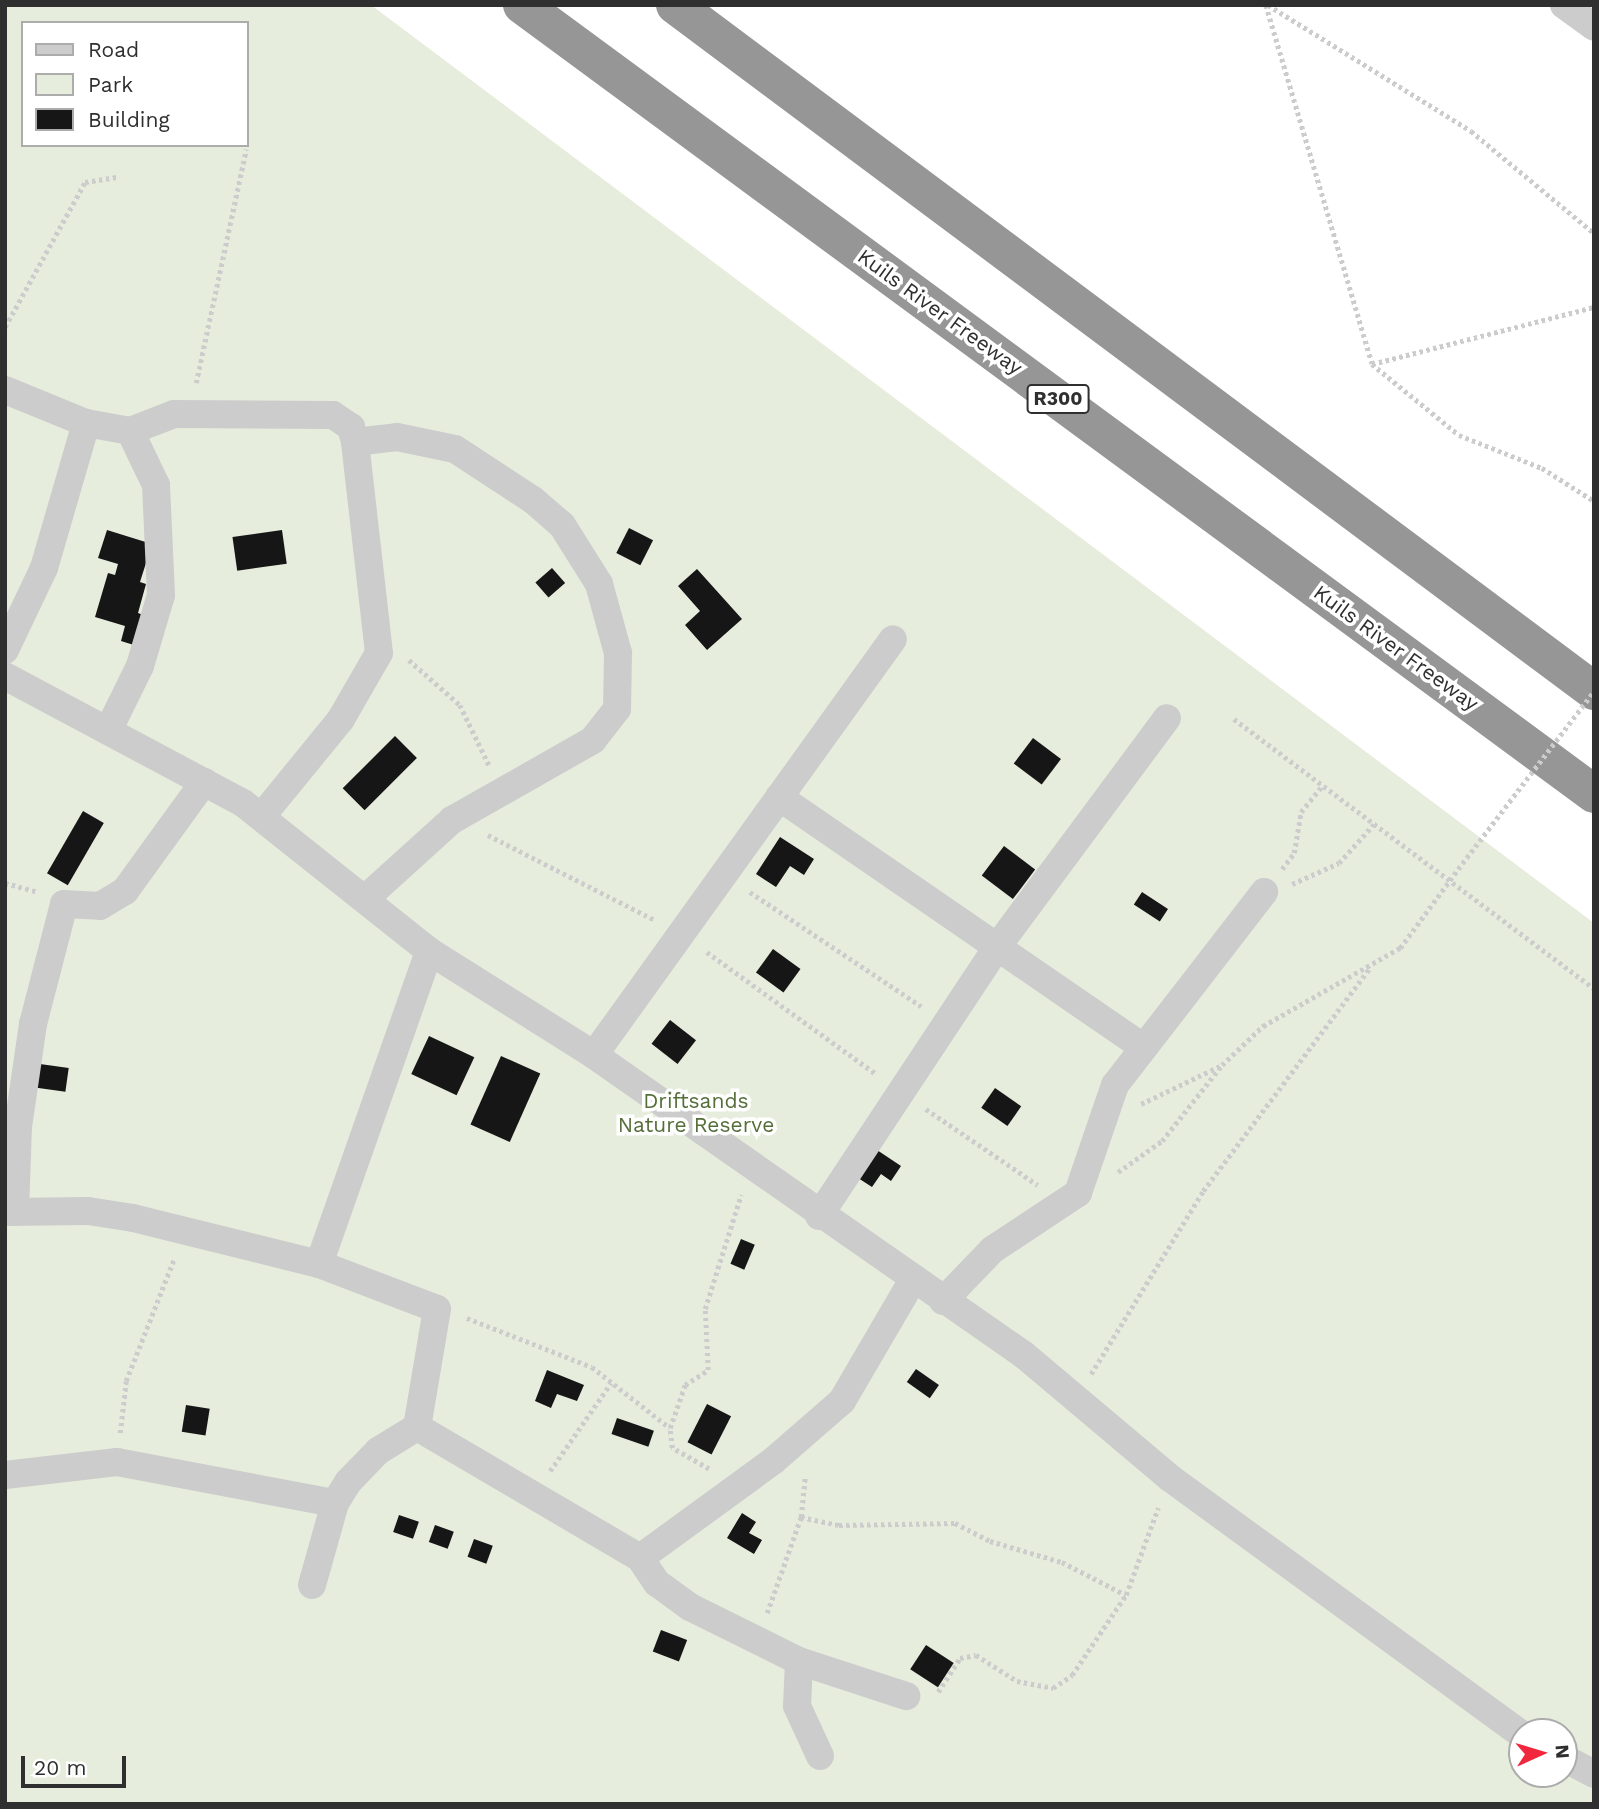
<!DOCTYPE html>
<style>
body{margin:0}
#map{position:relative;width:1599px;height:1809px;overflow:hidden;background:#fff;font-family:"Work Sans",sans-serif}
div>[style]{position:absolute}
.green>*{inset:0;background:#e6eddc}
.building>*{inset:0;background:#161616;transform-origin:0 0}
.path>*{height:4.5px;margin-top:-2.25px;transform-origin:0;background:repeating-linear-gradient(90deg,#ccc 0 3.5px,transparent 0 7px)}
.street>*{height:28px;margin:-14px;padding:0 14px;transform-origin:14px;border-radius:14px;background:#ccc}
.highway>*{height:38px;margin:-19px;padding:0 19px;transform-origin:19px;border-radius:19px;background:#969696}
.path-bridge>*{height:4.5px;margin-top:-2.25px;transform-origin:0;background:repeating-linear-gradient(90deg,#ccc 0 3.5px,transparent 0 7px)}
span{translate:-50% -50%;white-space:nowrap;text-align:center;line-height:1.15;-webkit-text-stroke:7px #fff;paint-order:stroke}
.shield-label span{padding:2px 5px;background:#fff;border:2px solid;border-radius:5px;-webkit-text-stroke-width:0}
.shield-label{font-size:19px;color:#2f2f2f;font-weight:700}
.street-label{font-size:21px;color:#2f2f2f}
.park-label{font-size:21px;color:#546e39}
.frame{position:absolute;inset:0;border:7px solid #2f2f2f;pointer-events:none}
.legend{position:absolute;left:21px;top:21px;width:228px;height:126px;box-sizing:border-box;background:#fff;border:2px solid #acacac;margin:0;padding:9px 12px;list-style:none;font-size:21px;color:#2f2f2f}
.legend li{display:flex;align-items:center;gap:14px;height:35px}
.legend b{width:35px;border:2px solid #acacac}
.north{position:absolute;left:1508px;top:1718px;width:70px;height:70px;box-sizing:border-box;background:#fff;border:2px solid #acacac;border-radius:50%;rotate:86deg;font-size:19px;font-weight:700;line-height:28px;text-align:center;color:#2f2f2f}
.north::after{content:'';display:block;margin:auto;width:24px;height:32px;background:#f1273d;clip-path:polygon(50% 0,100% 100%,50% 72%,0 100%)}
.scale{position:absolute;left:21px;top:1756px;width:105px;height:32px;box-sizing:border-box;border:4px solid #2f2f2f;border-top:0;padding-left:9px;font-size:21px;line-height:24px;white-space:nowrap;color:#2f2f2f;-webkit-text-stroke:5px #fff;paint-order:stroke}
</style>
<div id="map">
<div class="green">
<i style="clip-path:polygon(evenodd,5px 5px,371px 5px,1594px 923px,1594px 1804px,5px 1804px,5px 5px,23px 23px,247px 23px,247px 145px,23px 145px,23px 23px,5px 5px,1522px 1732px,1564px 1732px,1564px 1774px,1522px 1774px,1522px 1732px)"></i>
</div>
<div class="building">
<i style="left:629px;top:528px;width:27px;height:28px;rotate:27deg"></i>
<i style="clip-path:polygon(107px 530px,152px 544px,140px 582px,146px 584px,138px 613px,146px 616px,137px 646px,121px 641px,125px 626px,95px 617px,108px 573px,115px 575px,118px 564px,98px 558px)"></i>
<i style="left:282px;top:530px;width:34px;height:50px;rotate:82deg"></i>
<i style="left:552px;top:568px;width:20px;height:22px;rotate:49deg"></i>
<i style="clip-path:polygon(697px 569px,742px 619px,707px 650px,685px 625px,700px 611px,678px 586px)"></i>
<i style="left:395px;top:736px;width:31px;height:74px;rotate:45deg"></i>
<i style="left:1033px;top:738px;width:35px;height:32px;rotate:37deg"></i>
<i style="left:83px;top:811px;width:24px;height:72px;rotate:30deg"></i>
<i style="clip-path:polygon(780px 837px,814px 859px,804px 875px,790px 866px,776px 887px,756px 874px)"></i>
<i style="left:1004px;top:846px;width:39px;height:37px;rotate:37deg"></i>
<i style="left:1142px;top:892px;width:31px;height:15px;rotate:33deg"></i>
<i style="left:773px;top:949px;width:34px;height:29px;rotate:36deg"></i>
<i style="left:670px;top:1020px;width:33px;height:30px;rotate:38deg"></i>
<i style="left:429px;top:1036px;width:50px;height:42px;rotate:25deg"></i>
<i style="left:501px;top:1056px;width:43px;height:75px;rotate:24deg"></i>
<i style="left:40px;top:1064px;width:29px;height:24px;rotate:8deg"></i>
<i style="left:995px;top:1088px;width:32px;height:24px;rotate:35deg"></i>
<i style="clip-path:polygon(877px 1150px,901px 1166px,891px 1181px,881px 1174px,872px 1187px,858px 1178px)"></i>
<i style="left:741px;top:1239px;width:15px;height:27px;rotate:23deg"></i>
<i style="left:916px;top:1369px;width:28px;height:16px;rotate:35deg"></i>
<i style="clip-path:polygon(547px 1370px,584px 1385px,577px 1401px,557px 1394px,551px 1408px,535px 1401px)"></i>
<i style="left:707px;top:1404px;width:27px;height:43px;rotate:27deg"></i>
<i style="left:186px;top:1405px;width:24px;height:27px;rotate:9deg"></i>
<i style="left:617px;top:1418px;width:39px;height:17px;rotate:19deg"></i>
<i style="clip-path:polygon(742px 1513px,756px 1522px,749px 1533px,762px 1540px,754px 1554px,727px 1538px)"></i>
<i style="left:399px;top:1515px;width:21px;height:18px;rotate:19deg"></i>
<i style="left:435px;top:1525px;width:20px;height:18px;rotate:20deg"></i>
<i style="left:474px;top:1539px;width:20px;height:19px;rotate:20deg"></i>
<i style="left:661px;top:1630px;width:28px;height:23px;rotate:21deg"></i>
<i style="left:926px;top:1645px;width:33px;height:29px;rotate:33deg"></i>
</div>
<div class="path">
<i style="left:1266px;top:5px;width:374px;rotate:73.5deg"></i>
<i style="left:1372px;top:364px;width:112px;rotate:39.2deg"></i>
<i style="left:1459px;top:435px;width:89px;rotate:21.7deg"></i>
<i style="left:1542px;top:468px;width:62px;rotate:32.4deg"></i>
<i style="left:1268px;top:5px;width:239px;rotate:31.8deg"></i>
<i style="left:1471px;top:131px;width:160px;rotate:39.7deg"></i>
<i style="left:5px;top:327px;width:166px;rotate:-61.1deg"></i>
<i style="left:85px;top:182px;width:32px;rotate:-9deg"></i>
<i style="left:1372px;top:364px;width:229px;rotate:-14.4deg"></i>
<i style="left:196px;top:383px;width:239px;rotate:-77.9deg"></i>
<i style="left:409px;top:660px;width:68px;rotate:41.4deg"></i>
<i style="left:460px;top:705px;width:67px;rotate:64.2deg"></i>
<i style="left:1234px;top:719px;width:449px;rotate:36.8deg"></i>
<i style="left:488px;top:835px;width:187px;rotate:27deg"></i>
<i style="left:1282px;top:869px;width:20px;rotate:-53deg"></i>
<i style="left:1294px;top:853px;width:42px;rotate:-80.3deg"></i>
<i style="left:1301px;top:812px;width:33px;rotate:-51deg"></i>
<i style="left:5px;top:883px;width:34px;rotate:15deg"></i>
<i style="left:1292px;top:884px;width:51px;rotate:-24.1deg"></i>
<i style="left:1339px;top:863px;width:52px;rotate:-48.1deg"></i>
<i style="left:750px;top:892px;width:206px;rotate:33.7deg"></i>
<i style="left:707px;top:952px;width:208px;rotate:35.8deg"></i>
<i style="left:1141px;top:1104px;width:90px;rotate:-25.7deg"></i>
<i style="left:926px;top:1109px;width:135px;rotate:34.2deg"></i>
<i style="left:1118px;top:1172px;width:54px;rotate:-35.2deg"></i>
<i style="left:1162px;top:1141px;width:97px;rotate:-51.7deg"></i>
<i style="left:1222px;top:1065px;width:57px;rotate:-43.6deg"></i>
<i style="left:1263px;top:1026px;width:158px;rotate:-29.7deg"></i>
<i style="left:1400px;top:948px;width:98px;rotate:-53.7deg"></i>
<i style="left:467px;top:1318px;width:134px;rotate:21.4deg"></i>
<i style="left:592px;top:1367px;width:99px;rotate:38deg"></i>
<i style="left:1091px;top:1374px;width:215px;rotate:-58.5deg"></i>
<i style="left:1203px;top:1191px;width:277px;rotate:-53.2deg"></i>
<i style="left:120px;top:1433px;width:52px;rotate:-83.4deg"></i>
<i style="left:126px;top:1381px;width:131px;rotate:-68.5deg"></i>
<i style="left:709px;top:1469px;width:43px;rotate:-150.4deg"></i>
<i style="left:672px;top:1448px;width:20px;rotate:-96deg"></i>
<i style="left:670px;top:1428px;width:46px;rotate:-70.8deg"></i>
<i style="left:685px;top:1385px;width:27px;rotate:-33deg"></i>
<i style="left:708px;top:1370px;width:61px;rotate:-92.8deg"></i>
<i style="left:705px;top:1309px;width:120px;rotate:-72.5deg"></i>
<i style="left:550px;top:1471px;width:107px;rotate:-55.3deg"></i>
<i style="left:801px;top:1517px;width:39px;rotate:12deg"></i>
<i style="left:839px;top:1525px;width:116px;rotate:-1deg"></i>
<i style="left:955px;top:1523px;width:39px;rotate:27deg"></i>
<i style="left:990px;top:1541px;width:75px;rotate:16.3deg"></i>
<i style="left:1062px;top:1562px;width:72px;rotate:27.3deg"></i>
<i style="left:767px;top:1613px;width:102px;rotate:-70.5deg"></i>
<i style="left:801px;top:1517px;width:40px;rotate:-84.3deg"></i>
<i style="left:938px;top:1692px;width:40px;rotate:-57.1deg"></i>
<i style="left:960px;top:1658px;width:16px;rotate:-11deg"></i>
<i style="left:976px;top:1655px;width:49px;rotate:32.4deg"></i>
<i style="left:1017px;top:1681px;width:37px;rotate:11deg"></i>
<i style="left:1053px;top:1688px;width:23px;rotate:-34deg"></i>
<i style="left:1072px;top:1675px;width:97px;rotate:-56deg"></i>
<i style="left:1126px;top:1595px;width:93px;rotate:-69.8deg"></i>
</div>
<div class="street">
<i style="left:1564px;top:5px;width:37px;rotate:36deg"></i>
<i style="left:5px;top:390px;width:87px;rotate:22.2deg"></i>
<i style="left:86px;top:423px;width:45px;rotate:10.3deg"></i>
<i style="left:130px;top:431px;width:47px;rotate:-21.1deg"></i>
<i style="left:174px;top:414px;width:159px;rotate:0.4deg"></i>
<i style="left:333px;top:415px;width:22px;rotate:34deg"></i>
<i style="left:351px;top:427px;width:16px;rotate:75deg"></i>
<i style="left:5px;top:650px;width:91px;rotate:-64.6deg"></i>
<i style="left:44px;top:568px;width:151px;rotate:-73.8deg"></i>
<i style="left:5px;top:676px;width:270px;rotate:28.1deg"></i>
<i style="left:243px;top:803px;width:238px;rotate:38.5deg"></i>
<i style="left:429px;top:951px;width:195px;rotate:32.2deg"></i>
<i style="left:594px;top:1055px;width:524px;rotate:34.9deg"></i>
<i style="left:1024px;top:1355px;width:191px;rotate:40.1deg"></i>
<i style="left:1170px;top:1478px;width:436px;rotate:36.1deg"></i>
<i style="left:108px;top:731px;width:72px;rotate:-63.8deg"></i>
<i style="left:140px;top:666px;width:74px;rotate:-73.5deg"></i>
<i style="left:161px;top:595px;width:110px;rotate:-92.6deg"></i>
<i style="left:156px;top:485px;width:60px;rotate:-115.7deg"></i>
<i style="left:779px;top:797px;width:438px;rotate:34.5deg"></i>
<i style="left:262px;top:816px;width:125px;rotate:-50.8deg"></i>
<i style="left:341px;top:719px;width:76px;rotate:-60.1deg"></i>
<i style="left:379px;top:653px;width:212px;rotate:-96.5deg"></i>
<i style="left:355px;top:442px;width:42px;rotate:-6.8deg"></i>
<i style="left:397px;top:437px;width:59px;rotate:11.7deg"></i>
<i style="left:455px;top:449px;width:93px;rotate:33.2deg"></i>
<i style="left:533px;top:500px;width:38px;rotate:41deg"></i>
<i style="left:562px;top:525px;width:70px;rotate:57.9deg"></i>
<i style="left:599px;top:584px;width:72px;rotate:74.6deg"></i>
<i style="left:618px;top:653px;width:56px;rotate:91deg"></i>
<i style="left:617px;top:709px;width:39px;rotate:128deg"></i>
<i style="left:593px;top:740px;width:162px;rotate:150.4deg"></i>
<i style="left:452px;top:820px;width:116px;rotate:137.8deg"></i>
<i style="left:594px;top:1055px;width:512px;rotate:-54.29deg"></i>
<i style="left:5px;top:1212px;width:83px;rotate:-0.7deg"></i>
<i style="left:88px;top:1211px;width:46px;rotate:8.8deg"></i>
<i style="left:133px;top:1218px;width:192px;rotate:13.9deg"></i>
<i style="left:319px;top:1264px;width:126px;rotate:20.9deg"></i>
<i style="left:437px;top:1309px;width:120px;rotate:99.6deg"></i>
<i style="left:417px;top:1427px;width:259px;rotate:30.4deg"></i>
<i style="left:640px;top:1558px;width:30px;rotate:56deg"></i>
<i style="left:657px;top:1583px;width:41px;rotate:36deg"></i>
<i style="left:690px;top:1607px;width:122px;rotate:26.4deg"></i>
<i style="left:799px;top:1661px;width:113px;rotate:18.1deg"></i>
<i style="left:15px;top:1212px;width:85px;rotate:-88deg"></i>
<i style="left:18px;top:1127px;width:104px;rotate:-81.7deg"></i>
<i style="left:33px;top:1024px;width:124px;rotate:-75.5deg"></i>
<i style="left:64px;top:904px;width:36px;rotate:3deg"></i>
<i style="left:100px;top:906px;width:29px;rotate:-31deg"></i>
<i style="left:125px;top:891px;width:135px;rotate:-54.1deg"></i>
<i style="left:819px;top:1216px;width:323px;rotate:-56.5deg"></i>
<i style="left:997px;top:947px;width:285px;rotate:-53.4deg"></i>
<i style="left:319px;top:1264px;width:332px;rotate:-70.6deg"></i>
<i style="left:943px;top:1301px;width:71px;rotate:-46.1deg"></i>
<i style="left:992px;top:1250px;width:103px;rotate:-33.5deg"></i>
<i style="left:1078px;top:1193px;width:114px;rotate:-71.1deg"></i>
<i style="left:1115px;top:1085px;width:244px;rotate:-52.3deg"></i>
<i style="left:5px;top:1475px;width:113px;rotate:-6.6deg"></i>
<i style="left:117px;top:1462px;width:222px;rotate:10.7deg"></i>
<i style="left:640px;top:1558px;width:165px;rotate:-36.1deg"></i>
<i style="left:773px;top:1461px;width:91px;rotate:-41deg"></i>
<i style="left:842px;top:1401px;width:139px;rotate:-59.7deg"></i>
<i style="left:312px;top:1585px;width:85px;rotate:-74.3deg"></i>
<i style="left:335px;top:1503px;width:25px;rotate:-58deg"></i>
<i style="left:348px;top:1482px;width:43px;rotate:-45.9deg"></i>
<i style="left:378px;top:1451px;width:46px;rotate:-31.6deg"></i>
<i style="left:799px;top:1661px;width:45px;rotate:92.5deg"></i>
<i style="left:797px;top:1706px;width:55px;rotate:65.3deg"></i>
<i style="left:1564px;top:1758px;width:34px;rotate:28deg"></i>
</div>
<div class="highway">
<i style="left:522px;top:5px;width:1331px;rotate:36.35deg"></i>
<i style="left:675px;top:5px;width:1147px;rotate:36.74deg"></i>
</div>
<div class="path-bridge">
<i style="left:1458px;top:869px;width:224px;rotate:-52.6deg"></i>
</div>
<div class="shield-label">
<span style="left:1058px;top:399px">R300</span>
</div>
<div class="street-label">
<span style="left:940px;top:312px;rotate:36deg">Kuils River Freeway</span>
<span style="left:1396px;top:648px;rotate:36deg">Kuils River Freeway</span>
</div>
<div class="park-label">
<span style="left:696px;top:1113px">Driftsands<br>Nature Reserve</span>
</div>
<div class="frame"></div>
<ul class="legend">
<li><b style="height:9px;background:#ccc"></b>Road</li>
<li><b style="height:19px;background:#e6eddc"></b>Park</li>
<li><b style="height:19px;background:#161616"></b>Building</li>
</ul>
<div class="north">N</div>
<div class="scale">20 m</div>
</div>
